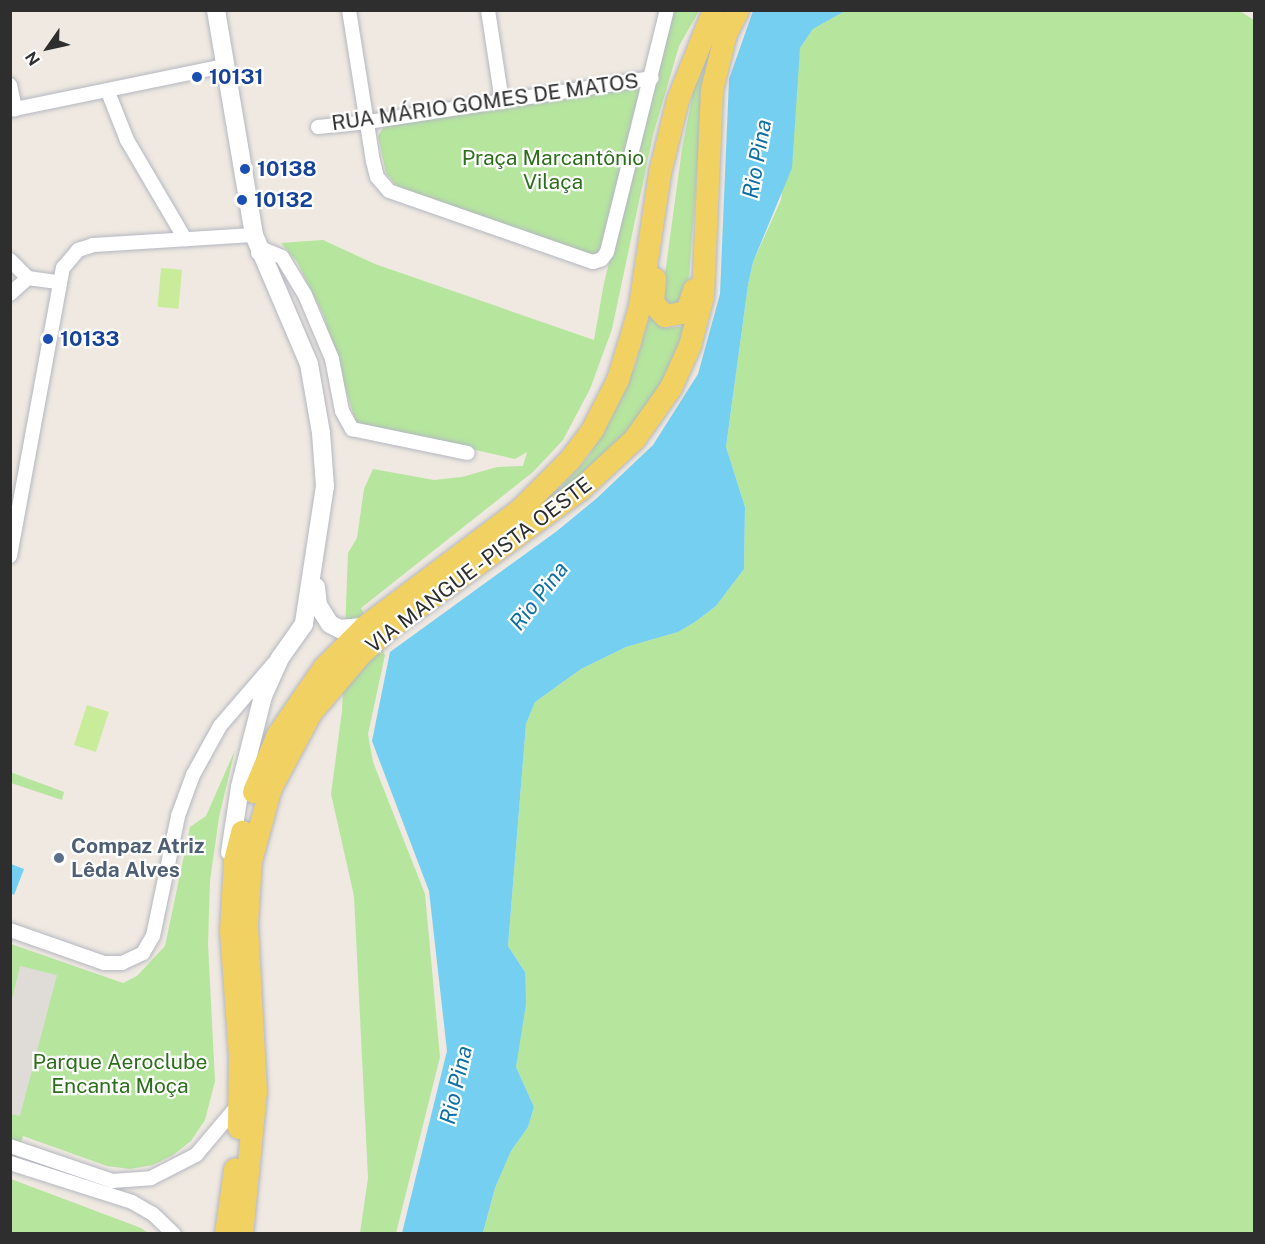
<!DOCTYPE html>
<meta charset="utf-8">
<style>
body{margin:0}
#map{position:relative;width:1265px;height:1244px;overflow:hidden;background:#efe9e1;font-family:"Public Sans",sans-serif}
div>[style]{position:absolute}
.green>*{inset:0;background:#b6e59e}
.pitch>*{inset:0;background:#c9ec9a;transform-origin:0 0}
.plaza>*{inset:0;background:#dfdcd8}
.water>*{inset:0;background:#75cff0}
.roads{filter:drop-shadow(0 0 2px #b4b7c1) drop-shadow(0 0 2px #b4b7c1)}
.minor>*{height:14px;margin:-7px;padding:0 7px;transform-origin:7px;border-radius:7px;background:#fff}
.tertiary>*{height:18px;margin:-9px;padding:0 9px;transform-origin:9px;border-radius:9px;background:#fff}
.primary>*{height:22px;margin:-11px;padding:0 11px;transform-origin:11px;border-radius:11px;background:#f2d163}
.dots>*{width:16px;height:16px;translate:-50% -50%;box-sizing:border-box;border:3px solid #fff;border-radius:50%}
span{translate:-50% -50%;white-space:nowrap;text-align:center;line-height:1.15;-webkit-text-stroke:4.5px #fff;paint-order:stroke}
.transit-label{font-size:21px;color:#164399;font-weight:700}
.left{translate:0 -50%;text-align:left}
.street-label{font-size:21px;color:#2e2e2e}
.park-label{font-size:21px;color:#2c6e1b}
.service-label{font-size:21px;color:#4e5e75;font-weight:700}
.water-label{font-size:22px;color:#0d6fa3;font-style:italic}
.frame{position:absolute;inset:0;border:12px solid #2e2e2e;pointer-events:none}
.north{position:absolute;left:18px;top:18px;width:60px;height:60px;-webkit-text-stroke:4px #fff;paint-order:stroke;rotate:236deg;font-size:16px;font-weight:700;line-height:24px;text-align:center;color:#2e2e2e}
.north::after{content:'';display:block;margin:auto;width:21px;height:27px;background:#2e2e2e;clip-path:polygon(50% 0,100% 100%,50% 72%,0 100%)}
</style>
<div id="map">
<div class="green">
<i style="clip-path:polygon(1238px 10px,1254px 20px,1254px 1233px,483px 1234px,495px 1188px,511px 1151px,528px 1127px,534px 1107px,516px 1067px,525px 972px,508px 946px,526px 724px,535px 702px,581px 669px,626px 647px,678px 632px,695px 622px,716px 606px,744px 569px,745px 507px,726px 447px,748px 285px,753px 262px,781px 200px,800px 48px,813px 29px,845px 11px)"></i>
<i style="clip-path:polygon(672px 11px,699px 11px,679px 46px,653px 135px,612px 329px,590px 389px,563px 440px,533px 472px,361px 608px,385px 655px,368px 734px,373px 762px,425px 894px,440px 1057px,396px 1233px,360px 1233px,368px 1178px,354px 896px,331px 794px,342px 711px,348px 553px,357px 538px,364px 489px,373px 469px,434px 480px,462px 477px,497px 467px,523px 466px,527px 452px,515px 459px,356px 423px,323px 314px,297px 262px,281px 243px,323px 240px,375px 264px,594px 340px,604px 283px)"></i>
<i style="clip-path:polygon(716px 27px,700px 133px,689px 278px,685px 301px,673px 309px,662px 296px,682px 149px,695px 82px)"></i>
<i style="clip-path:polygon(629px 89px,642px 90px,603px 250px,597px 258px,399px 189px,386px 173px,378px 136px,385px 125px)"></i>
<i style="clip-path:polygon(649px 317px,666px 328px,688px 326px,653px 403px,611px 452px,542px 507px,588px 457px,604px 431px,635px 366px)"></i>
<i style="clip-path:polygon(235px 750px,219px 817px,210px 881px,208px 944px,215px 1081px,205px 1120px,191px 1141px,173px 1155px,153px 1165px,130px 1169px,107px 1166px,23px 1136px,11px 1174px,11px 944px,123px 983px,137px 976px,165px 946px,190px 827px,206px 816px)"></i>
<i style="clip-path:polygon(10px 772px,64px 792px,62px 800px,11px 783px)"></i>
<i style="clip-path:polygon(11px 1179px,141px 1228px,148px 1233px,11px 1233px)"></i>
</div>
<div class="pitch">
<i style="left:161px;top:268px;width:21px;height:39px;rotate:5deg"></i>
<i style="left:87px;top:705px;width:23px;height:42px;rotate:18deg"></i>
</div>
<div class="plaza">
<i style="clip-path:polygon(20px 966px,57px 975px,20px 1116px,10px 1114px,11px 1003px)"></i>
</div>
<div class="water">
<i style="clip-path:polygon(753px 11px,845px 11px,813px 29px,800px 48px,792px 168px,753px 262px,748px 285px,726px 447px,745px 507px,744px 569px,716px 606px,695px 622px,678px 632px,626px 647px,581px 669px,535px 702px,526px 724px,508px 946px,525px 972px,526px 1004px,516px 1067px,534px 1107px,528px 1127px,511px 1151px,495px 1188px,483px 1233px,402px 1233px,447px 1051px,429px 891px,372px 741px,390px 652px,557px 531px,597px 498px,653px 445px,698px 374px,720px 294px,729px 79px)"></i>
<i style="clip-path:polygon(11px 864px,24px 869px,14px 895px,11px 893px)"></i>
</div>
<div class="roads">
<div class="minor">
<i style="left:349px;top:10px;width:153px;rotate:81deg"></i>
<i style="left:373px;top:161px;width:16px;rotate:76deg"></i>
<i style="left:377px;top:177px;width:18px;rotate:49deg"></i>
<i style="left:389px;top:191px;width:216px;rotate:19.2deg"></i>
<i style="left:593px;top:262px;width:9px;rotate:-18deg"></i>
<i style="left:602px;top:259px;width:9px;rotate:-54deg"></i>
<i style="left:607px;top:252px;width:249px;rotate:-76.1deg"></i>
<i style="left:488px;top:10px;width:93px;rotate:81.3deg"></i>
<i style="left:10px;top:85px;width:25px;rotate:78deg"></i>
<i style="left:108px;top:92px;width:52px;rotate:68.4deg"></i>
<i style="left:127px;top:140px;width:115px;rotate:59.6deg"></i>
<i style="left:10px;top:110px;width:219px;rotate:-11.6deg"></i>
<i style="left:318px;top:127px;width:50px;rotate:-5.7deg"></i>
<i style="left:368px;top:122px;width:287px;rotate:-8.8deg"></i>
<i style="left:258px;top:253px;width:8px;rotate:-23deg"></i>
<i style="left:265px;top:250px;width:18px;rotate:22deg"></i>
<i style="left:282px;top:257px;width:44px;rotate:58.8deg"></i>
<i style="left:305px;top:295px;width:69px;rotate:67.1deg"></i>
<i style="left:332px;top:359px;width:53px;rotate:79.1deg"></i>
<i style="left:342px;top:411px;width:21px;rotate:61deg"></i>
<i style="left:352px;top:429px;width:118px;rotate:11.7deg"></i>
<i style="left:10px;top:260px;width:25px;rotate:45deg"></i>
<i style="left:28px;top:278px;width:30px;rotate:8deg"></i>
<i style="left:10px;top:294px;width:24px;rotate:-42deg"></i>
<i style="left:10px;top:556px;width:293px;rotate:-79.6deg"></i>
<i style="left:63px;top:268px;width:23px;rotate:-50deg"></i>
<i style="left:78px;top:250px;width:16px;rotate:-18deg"></i>
<i style="left:93px;top:245px;width:161px;rotate:-3.6deg"></i>
<i style="left:10px;top:930px;width:100px;rotate:19.3deg"></i>
<i style="left:104px;top:963px;width:18px"></i>
<i style="left:122px;top:963px;width:23px;rotate:-25deg"></i>
<i style="left:143px;top:953px;width:20px;rotate:-60deg"></i>
<i style="left:153px;top:936px;width:123px;rotate:-78.2deg"></i>
<i style="left:178px;top:816px;width:44px;rotate:-69.9deg"></i>
<i style="left:193px;top:775px;width:56px;rotate:-61.1deg"></i>
<i style="left:220px;top:726px;width:86px;rotate:-49.3deg"></i>
<i style="left:10px;top:1146px;width:108px;rotate:18.9deg"></i>
<i style="left:112px;top:1181px;width:39px;rotate:-4deg"></i>
<i style="left:151px;top:1178px;width:51px;rotate:-27.1deg"></i>
<i style="left:196px;top:1155px;width:68px;rotate:-49.8deg"></i>
<i style="left:10px;top:1163px;width:128px;rotate:17.7deg"></i>
<i style="left:132px;top:1202px;width:24px;rotate:30deg"></i>
<i style="left:153px;top:1214px;width:29px;rotate:44deg"></i>
</div>
<div class="tertiary">
<i style="left:216px;top:10px;width:228px;rotate:80.4deg"></i>
<i style="left:254px;top:235px;width:140px;rotate:66.9deg"></i>
<i style="left:309px;top:364px;width:70px;rotate:80.1deg"></i>
<i style="left:321px;top:433px;width:53px;rotate:85.7deg"></i>
<i style="left:325px;top:486px;width:140px;rotate:98.7deg"></i>
<i style="left:304px;top:624px;width:42px;rotate:125.2deg"></i>
<i style="left:280px;top:658px;width:42px;rotate:114.1deg"></i>
<i style="left:263px;top:696px;width:94px;rotate:104.2deg"></i>
<i style="left:240px;top:787px;width:66px;rotate:98.7deg"></i>
<i style="left:316px;top:587px;width:18px;rotate:84deg"></i>
<i style="left:318px;top:605px;width:22px;rotate:58deg"></i>
<i style="left:330px;top:624px;width:11px;rotate:27deg"></i>
<i style="left:340px;top:629px;width:25px;rotate:-5deg"></i>
</div>
<div class="primary">
<i style="left:655px;top:279px;width:24px;rotate:95deg"></i>
<i style="left:653px;top:303px;width:18px;rotate:47deg"></i>
<i style="left:665px;top:316px;width:22px;rotate:-10deg"></i>
<i style="left:687px;top:312px;width:23px;rotate:-72deg"></i>
<i style="left:254px;top:792px;width:62px;rotate:-67.2deg"></i>
<i style="left:278px;top:735px;width:81px;rotate:-55.5deg"></i>
<i style="left:324px;top:668px;width:58px;rotate:-45deg"></i>
<i style="left:365px;top:627px;width:194px;rotate:-37deg"></i>
<i style="left:520px;top:510px;width:71px;rotate:-45deg"></i>
<i style="left:570px;top:460px;width:39px;rotate:-53deg"></i>
<i style="left:593px;top:429px;width:55px;rotate:-63deg"></i>
<i style="left:618px;top:380px;width:37px;rotate:-73deg"></i>
<i style="left:629px;top:345px;width:41px;rotate:-74.2deg"></i>
<i style="left:640px;top:306px;width:134px;rotate:-81.4deg"></i>
<i style="left:660px;top:173px;width:75px;rotate:-76.1deg"></i>
<i style="left:678px;top:100px;width:97px;rotate:-68.2deg"></i>
<i style="left:239px;top:1128px;width:72px;rotate:-89.2deg"></i>
<i style="left:240px;top:1056px;width:125px;rotate:-94.1deg"></i>
<i style="left:231px;top:931px;width:70px;rotate:-86.7deg"></i>
<i style="left:235px;top:861px;width:30px;rotate:-76deg"></i>
<i style="left:226px;top:1234px;width:65px;rotate:-82deg"></i>
<i style="left:242px;top:1234px;width:143px;rotate:-84.4deg"></i>
<i style="left:256px;top:1092px;width:168px;rotate:-93.1deg"></i>
<i style="left:247px;top:924px;width:63px;rotate:-86.4deg"></i>
<i style="left:251px;top:861px;width:76px;rotate:-74.7deg"></i>
<i style="left:271px;top:788px;width:85px;rotate:-61.9deg"></i>
<i style="left:311px;top:713px;width:77px;rotate:-49.7deg"></i>
<i style="left:361px;top:654px;width:39px;rotate:-42deg"></i>
<i style="left:390px;top:628px;width:235px;rotate:-36deg"></i>
<i style="left:580px;top:490px;width:75px;rotate:-42.8deg"></i>
<i style="left:635px;top:439px;width:62px;rotate:-54.8deg"></i>
<i style="left:671px;top:388px;width:46px;rotate:-65.7deg"></i>
<i style="left:690px;top:346px;width:52px;rotate:-75.4deg"></i>
<i style="left:703px;top:296px;width:206px;rotate:-87.5deg"></i>
<i style="left:712px;top:90px;width:58px;rotate:-76deg"></i>
<i style="left:726px;top:34px;width:27px;rotate:-63deg"></i>
</div>
</div>
<div class="dots">
<i style="left:197px;top:77px;background:#1a4fb4"></i>
<i style="left:245px;top:169px;background:#1a4fb4"></i>
<i style="left:242px;top:200px;background:#1a4fb4"></i>
<i style="left:48px;top:339px;background:#1a4fb4"></i>
<i style="left:59px;top:858px;background:#5c6f8a"></i>
</div>
<div class="transit-label">
<span class="left" style="left:209px;top:77px">10131</span>
<span class="left" style="left:257px;top:169px">10138</span>
<span class="left" style="left:254px;top:200px">10132</span>
<span class="left" style="left:60px;top:339px">10133</span>
</div>
<div class="street-label">
<span style="left:485px;top:102px;rotate:-8deg">RUA MÁRIO GOMES DE MATOS</span>
<span style="left:479px;top:565px;rotate:-37deg">VIA MANGUE - PISTA OESTE</span>
</div>
<div class="park-label">
<span style="left:553px;top:170px">Praça Marcantônio<br>Vilaça</span>
<span style="left:120px;top:1074px">Parque Aeroclube<br>Encanta Moça</span>
</div>
<div class="service-label">
<span class="left" style="left:71px;top:858px">Compaz Atriz<br>Lêda Alves</span>
</div>
<div class="water-label">
<span style="left:757px;top:159px;rotate:-80deg">Rio Pina</span>
<span style="left:539px;top:596px;rotate:-52deg">Rio Pina</span>
<span style="left:456px;top:1085px;rotate:-77deg">Rio Pina</span>
</div>
<div class="frame"></div>
<div class="north">N</div>
</div>
